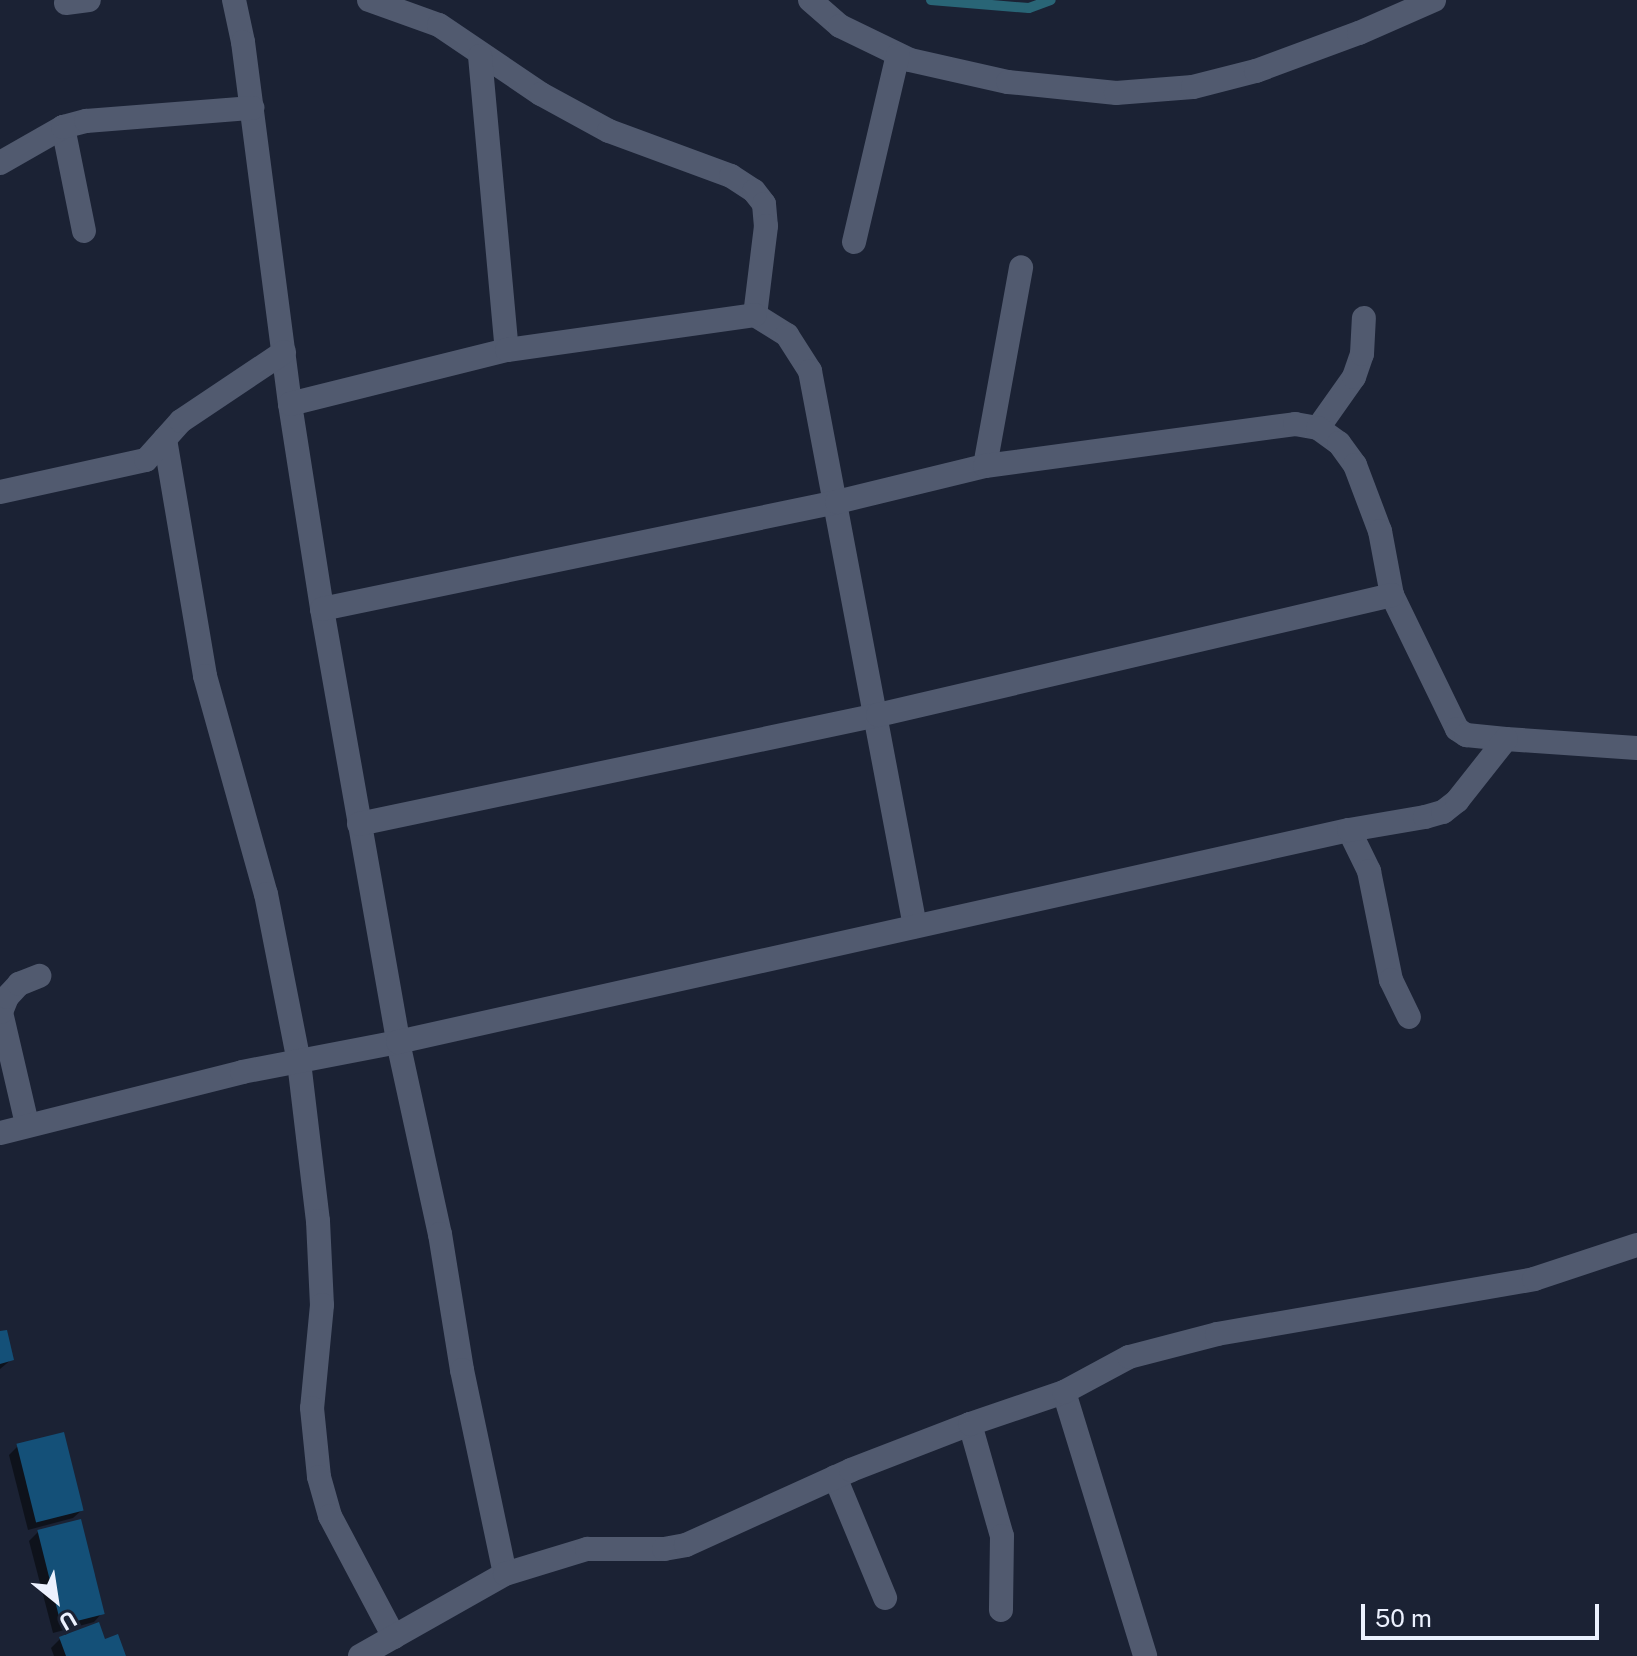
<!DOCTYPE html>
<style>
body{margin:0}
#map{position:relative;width:1637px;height:1656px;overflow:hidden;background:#1b2234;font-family:"Public Sans",sans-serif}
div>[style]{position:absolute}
.shadow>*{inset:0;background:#0007}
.stream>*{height:10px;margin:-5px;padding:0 5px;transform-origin:5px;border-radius:5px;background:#296576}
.building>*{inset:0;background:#145078;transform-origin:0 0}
.minor>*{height:24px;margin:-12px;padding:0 12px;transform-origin:12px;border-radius:12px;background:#515a6f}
span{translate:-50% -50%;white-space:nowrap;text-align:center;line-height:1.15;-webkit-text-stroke:6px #1b2234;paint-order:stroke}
.north{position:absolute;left:16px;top:1560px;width:80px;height:80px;-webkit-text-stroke:6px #1b2234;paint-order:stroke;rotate:150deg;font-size:22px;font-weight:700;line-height:32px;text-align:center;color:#ecf1fe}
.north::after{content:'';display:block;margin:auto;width:28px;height:36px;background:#ecf1fe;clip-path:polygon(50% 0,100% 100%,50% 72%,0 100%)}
.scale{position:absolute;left:1361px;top:1604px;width:238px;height:36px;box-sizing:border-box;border:4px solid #ecf1fe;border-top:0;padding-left:10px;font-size:24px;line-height:28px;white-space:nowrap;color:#ecf1fe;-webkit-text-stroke:6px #1b2234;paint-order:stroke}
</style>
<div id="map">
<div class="shadow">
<i style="clip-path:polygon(0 1333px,12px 1359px,0 1369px)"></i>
<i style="clip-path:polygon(18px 1446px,82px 1510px,73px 1518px,28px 1530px,9px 1455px)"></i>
<i style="clip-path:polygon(38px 1532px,102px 1613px,94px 1622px,53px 1633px,29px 1541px)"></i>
<i style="clip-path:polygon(60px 1639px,124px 1656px,54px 1656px,51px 1648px)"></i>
</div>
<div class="stream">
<i style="left:931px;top:0;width:98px;rotate:4.7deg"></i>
<i style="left:1029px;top:8px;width:23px;rotate:-20deg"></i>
</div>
<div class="building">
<i style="clip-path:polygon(7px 1330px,14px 1360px,0 1364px,0 1331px)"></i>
<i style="left:64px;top:1432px;width:81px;height:49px;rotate:76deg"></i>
<i style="left:81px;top:1519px;width:98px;height:45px;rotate:76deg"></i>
<i style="clip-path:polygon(99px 1622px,105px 1639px,118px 1634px,126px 1656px,66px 1656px,59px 1637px)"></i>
</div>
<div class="minor">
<i style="left:234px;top:0;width:43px;rotate:77.9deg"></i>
<i style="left:243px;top:42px;width:365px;rotate:82.6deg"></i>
<i style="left:290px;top:404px;width:207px;rotate:81.1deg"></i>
<i style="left:322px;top:609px;width:440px;rotate:80deg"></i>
<i style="left:398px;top:1042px;width:197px;rotate:77.7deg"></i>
<i style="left:440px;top:1234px;width:138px;rotate:80.8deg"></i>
<i style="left:462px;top:1370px;width:208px;rotate:78.1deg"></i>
<i style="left:369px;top:0;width:74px;rotate:19.7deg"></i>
<i style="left:439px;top:25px;width:123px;rotate:34.1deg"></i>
<i style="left:541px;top:94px;width:77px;rotate:28.6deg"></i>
<i style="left:609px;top:131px;width:130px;rotate:20.2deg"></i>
<i style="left:731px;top:176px;width:27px;rotate:33deg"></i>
<i style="left:754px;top:191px;width:16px;rotate:52deg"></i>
<i style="left:764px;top:204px;width:22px;rotate:85deg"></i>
<i style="left:766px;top:226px;width:90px;rotate:97deg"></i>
<i style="left:755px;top:315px;width:38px;rotate:32deg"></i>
<i style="left:787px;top:335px;width:43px;rotate:57.4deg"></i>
<i style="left:810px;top:371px;width:565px;rotate:79.29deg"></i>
<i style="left:810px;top:0;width:40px;rotate:41deg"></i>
<i style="left:840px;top:26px;width:78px;rotate:25.9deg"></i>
<i style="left:910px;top:60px;width:100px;rotate:12.7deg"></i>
<i style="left:1008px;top:82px;width:109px;rotate:5.8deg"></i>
<i style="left:1116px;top:93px;width:77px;rotate:-4.5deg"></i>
<i style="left:1193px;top:87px;width:65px;rotate:-14.3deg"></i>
<i style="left:1256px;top:71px;width:110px;rotate:-20.3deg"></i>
<i style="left:1359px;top:33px;width:82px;rotate:-23.7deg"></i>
<i style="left:66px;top:3px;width:23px;rotate:-7deg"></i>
<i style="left:480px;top:56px;width:295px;rotate:84.8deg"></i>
<i style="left:63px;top:127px;width:106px;rotate:78.6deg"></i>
<i style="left:0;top:163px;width:73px;rotate:-29.7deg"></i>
<i style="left:63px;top:127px;width:24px;rotate:-15deg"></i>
<i style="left:86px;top:121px;width:167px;rotate:-4.5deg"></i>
<i style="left:854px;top:242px;width:192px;rotate:-76.8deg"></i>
<i style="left:290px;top:404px;width:224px;rotate:-14deg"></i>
<i style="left:507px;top:350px;width:250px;rotate:-8deg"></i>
<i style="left:1318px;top:428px;width:62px;rotate:-54.8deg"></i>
<i style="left:1354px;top:377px;width:24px;rotate:-71deg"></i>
<i style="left:1362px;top:354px;width:36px;rotate:-87deg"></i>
<i style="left:165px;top:439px;width:240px;rotate:80.4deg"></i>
<i style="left:205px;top:676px;width:226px;rotate:74.4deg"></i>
<i style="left:266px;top:894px;width:171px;rotate:78.9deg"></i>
<i style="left:299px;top:1062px;width:160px;rotate:83.2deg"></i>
<i style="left:318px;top:1221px;width:84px;rotate:87.3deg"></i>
<i style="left:322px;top:1305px;width:103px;rotate:95.5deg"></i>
<i style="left:312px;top:1408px;width:69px;rotate:84.2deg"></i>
<i style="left:319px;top:1477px;width:41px;rotate:74.2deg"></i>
<i style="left:330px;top:1516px;width:137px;rotate:62.1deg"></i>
<i style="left:985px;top:466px;width:202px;rotate:-79.7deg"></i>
<i style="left:0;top:492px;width:149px;rotate:-12.4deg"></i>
<i style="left:146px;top:460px;width:52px;rotate:-48.1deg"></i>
<i style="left:181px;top:421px;width:124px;rotate:-33.8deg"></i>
<i style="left:322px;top:609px;width:526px;rotate:-11.74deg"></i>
<i style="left:837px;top:502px;width:152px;rotate:-13.7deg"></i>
<i style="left:985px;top:466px;width:313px;rotate:-7.7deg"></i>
<i style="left:1295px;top:424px;width:23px;rotate:10deg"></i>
<i style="left:1318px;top:428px;width:26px;rotate:36deg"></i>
<i style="left:1339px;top:443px;width:27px;rotate:54deg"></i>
<i style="left:1355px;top:465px;width:71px;rotate:69.3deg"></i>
<i style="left:1380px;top:531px;width:65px;rotate:79.4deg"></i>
<i style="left:1392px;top:595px;width:149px;rotate:64.1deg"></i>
<i style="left:1457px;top:729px;width:11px;rotate:34deg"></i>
<i style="left:1466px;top:735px;width:40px;rotate:5.7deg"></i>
<i style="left:1506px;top:739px;width:131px;rotate:3.9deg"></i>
<i style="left:359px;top:824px;width:530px;rotate:-11.86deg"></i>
<i style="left:878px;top:715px;width:528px;rotate:-13.14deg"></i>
<i style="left:1349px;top:830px;width:46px;rotate:64deg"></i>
<i style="left:1369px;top:871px;width:111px;rotate:78.6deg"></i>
<i style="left:1391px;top:980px;width:41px;rotate:64.1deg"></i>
<i style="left:27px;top:1124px;width:115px;rotate:-103.1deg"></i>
<i style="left:1px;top:1012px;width:16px;rotate:-68deg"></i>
<i style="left:7px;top:997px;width:18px;rotate:-47deg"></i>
<i style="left:19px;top:984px;width:22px;rotate:-22deg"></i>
<i style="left:0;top:1133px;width:250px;rotate:-14.1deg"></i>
<i style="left:242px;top:1072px;width:159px;rotate:-10.9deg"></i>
<i style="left:398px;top:1042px;width:974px;rotate:-12.57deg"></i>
<i style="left:1349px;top:830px;width:77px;rotate:-9.7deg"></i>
<i style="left:1425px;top:817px;width:19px;rotate:-16deg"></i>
<i style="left:1443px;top:812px;width:18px;rotate:-38deg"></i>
<i style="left:1457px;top:801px;width:79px;rotate:-51.7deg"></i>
<i style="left:1064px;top:1392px;width:276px;rotate:72.9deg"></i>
<i style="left:970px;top:1424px;width:116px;rotate:74.1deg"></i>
<i style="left:1002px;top:1536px;width:74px;rotate:90.8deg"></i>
<i style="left:835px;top:1477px;width:131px;rotate:67.5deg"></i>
<i style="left:360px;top:1656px;width:167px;rotate:-29.5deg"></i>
<i style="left:505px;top:1574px;width:86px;rotate:-17deg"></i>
<i style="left:587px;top:1549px;width:77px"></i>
<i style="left:664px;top:1549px;width:22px;rotate:-10deg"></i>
<i style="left:686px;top:1545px;width:181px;rotate:-24.4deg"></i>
<i style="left:851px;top:1470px;width:128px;rotate:-21.1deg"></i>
<i style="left:970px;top:1424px;width:99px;rotate:-18.8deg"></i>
<i style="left:1064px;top:1392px;width:74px;rotate:-28.3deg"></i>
<i style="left:1129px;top:1357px;width:91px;rotate:-14.6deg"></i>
<i style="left:1217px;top:1334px;width:322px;rotate:-9.8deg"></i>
<i style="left:1534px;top:1279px;width:108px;rotate:-18.3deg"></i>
</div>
<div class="north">U</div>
<div class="scale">50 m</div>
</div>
